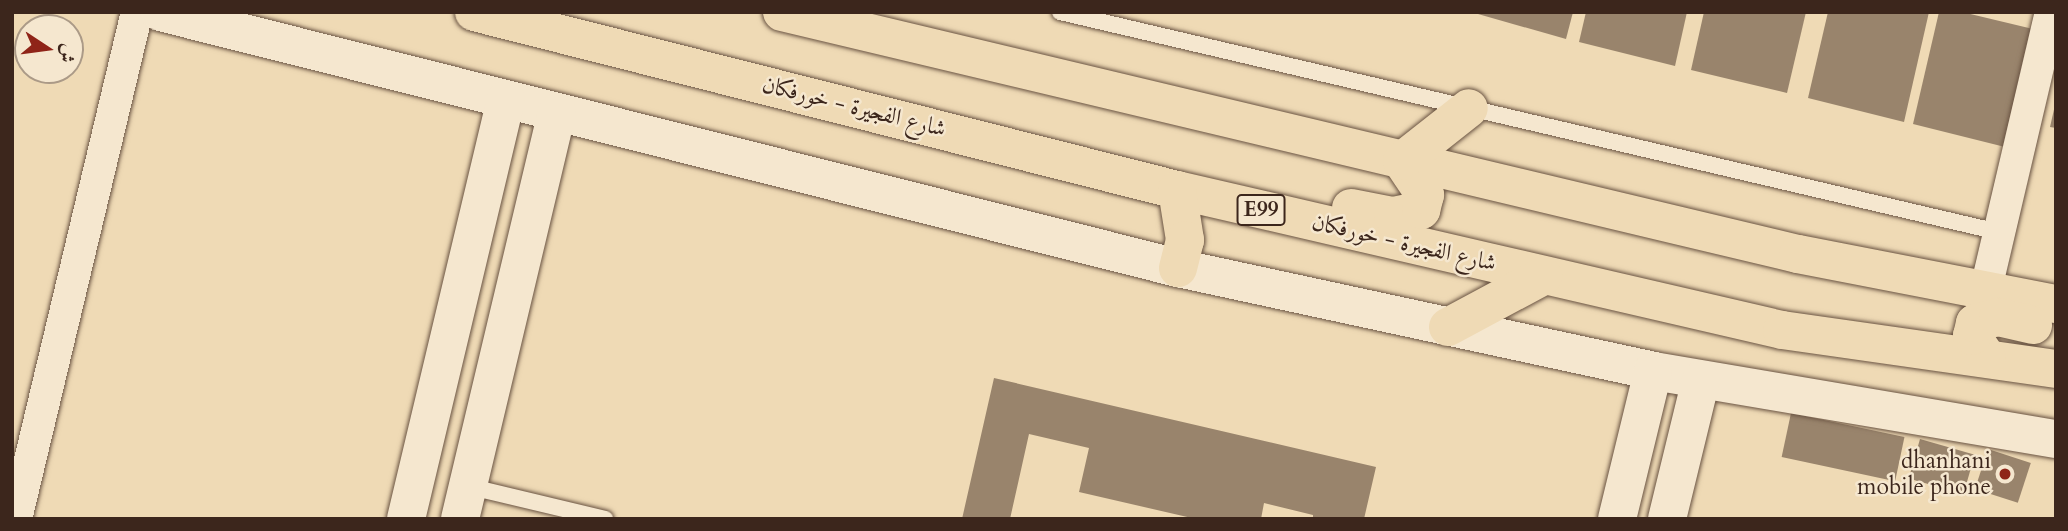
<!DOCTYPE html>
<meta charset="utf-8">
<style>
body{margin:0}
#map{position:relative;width:2068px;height:531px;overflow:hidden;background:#efdab5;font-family:Cardo,Amiri,serif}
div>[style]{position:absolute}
.building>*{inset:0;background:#99846c;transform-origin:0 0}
.roads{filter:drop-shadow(0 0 2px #695342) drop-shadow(0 0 2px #695342)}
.lane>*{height:16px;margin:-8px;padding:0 8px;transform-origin:8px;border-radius:8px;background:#f5e7cf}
.street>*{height:32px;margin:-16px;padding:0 16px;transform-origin:16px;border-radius:16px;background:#f5e7cf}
.secondary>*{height:38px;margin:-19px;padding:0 19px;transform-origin:19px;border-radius:19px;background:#f5e7cf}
.highway>*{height:38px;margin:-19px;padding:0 19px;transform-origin:19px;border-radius:19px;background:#efdab5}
.dots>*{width:19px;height:19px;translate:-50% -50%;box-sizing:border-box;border:4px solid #f5e7cf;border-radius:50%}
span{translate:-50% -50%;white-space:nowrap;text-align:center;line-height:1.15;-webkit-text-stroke:5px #f5e7cf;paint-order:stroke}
.shield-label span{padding:2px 5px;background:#f5e7cf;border:2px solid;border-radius:5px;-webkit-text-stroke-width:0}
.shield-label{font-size:21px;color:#3c261c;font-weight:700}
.street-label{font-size:23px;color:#3c261c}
.poi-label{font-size:23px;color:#3c261c}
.right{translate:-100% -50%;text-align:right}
.frame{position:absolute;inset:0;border:14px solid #3c261c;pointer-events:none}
.north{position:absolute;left:14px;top:14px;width:70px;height:70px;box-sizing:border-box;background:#f5e7cf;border:2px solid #ab9a87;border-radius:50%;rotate:103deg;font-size:19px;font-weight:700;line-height:28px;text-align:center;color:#3c261c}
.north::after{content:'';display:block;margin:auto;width:24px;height:32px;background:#8f2418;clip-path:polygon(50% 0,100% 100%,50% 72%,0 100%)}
</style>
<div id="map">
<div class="building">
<i style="clip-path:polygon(1471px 12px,1573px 12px,1566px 39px)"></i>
<i style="clip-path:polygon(1586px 12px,1687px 12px,1675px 66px,1579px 42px)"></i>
<i style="clip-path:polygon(1704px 12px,1806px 12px,1787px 93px,1691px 70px)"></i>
<i style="clip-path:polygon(1828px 12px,1929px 12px,1904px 122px,1808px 98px)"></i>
<i style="clip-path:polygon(1939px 12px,1962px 12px,2037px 30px,2009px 148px,1913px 124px)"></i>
<i style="clip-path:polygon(2055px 105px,2056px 105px,2056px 128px,2050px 127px)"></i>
<i style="clip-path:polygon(994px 378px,1376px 467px,1364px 519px,1313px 519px,1313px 515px,1264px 503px,1261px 519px,1196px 519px,1079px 492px,1089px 448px,1029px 434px,1010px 519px,962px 519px)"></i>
<i style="left:1791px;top:413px;width:116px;height:45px;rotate:12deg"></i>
<i style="left:1920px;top:439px;width:57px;height:41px;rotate:16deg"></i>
<i style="left:1988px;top:449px;width:45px;height:42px;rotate:18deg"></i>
</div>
<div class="roads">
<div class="lane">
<i style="left:1060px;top:12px;width:964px;rotate:13.19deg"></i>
<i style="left:467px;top:486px;width:142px;rotate:13.4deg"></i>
</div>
<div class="street">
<i style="left:1985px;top:293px;width:289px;rotate:-76.8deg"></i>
<i style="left:16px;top:519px;width:521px;rotate:-76.58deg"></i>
</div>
<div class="secondary">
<i style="left:160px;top:12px;width:1050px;rotate:14.12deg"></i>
<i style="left:1178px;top:268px;width:486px;rotate:12.2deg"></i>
<i style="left:1653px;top:371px;width:409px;rotate:9.6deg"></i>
<i style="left:406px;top:519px;width:431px;rotate:-76.6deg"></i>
<i style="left:460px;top:519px;width:418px;rotate:-76.6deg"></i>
<i style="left:1617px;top:519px;width:152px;rotate:-76.3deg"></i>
<i style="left:1667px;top:519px;width:143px;rotate:-76.3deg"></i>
</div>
<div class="highway">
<i style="left:474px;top:12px;width:725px;rotate:14.21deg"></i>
<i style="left:1177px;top:190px;width:621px;rotate:13.03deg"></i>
<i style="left:1782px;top:330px;width:277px;rotate:8.1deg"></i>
<i style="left:782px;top:12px;width:1044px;rotate:13.4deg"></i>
<i style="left:1798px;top:254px;width:263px;rotate:11deg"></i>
<i style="left:1177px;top:190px;width:51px;rotate:80.9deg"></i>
<i style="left:1185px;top:240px;width:29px;rotate:104deg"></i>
<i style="left:1351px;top:208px;width:43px;rotate:10.8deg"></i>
<i style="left:1393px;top:216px;width:29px;rotate:-12deg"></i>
<i style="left:1421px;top:210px;width:16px;rotate:-75deg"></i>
<i style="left:1425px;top:195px;width:41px;rotate:-124.1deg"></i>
<i style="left:1402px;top:161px;width:85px;rotate:-38.3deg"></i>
<i style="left:1448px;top:327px;width:108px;rotate:-28.2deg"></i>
<i style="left:1987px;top:358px;width:27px;rotate:-124deg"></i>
<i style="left:1972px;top:336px;width:13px;rotate:-77deg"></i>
<i style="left:1975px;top:323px;width:24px;rotate:-15deg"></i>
<i style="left:1998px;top:317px;width:36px;rotate:13deg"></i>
</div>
</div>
<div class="dots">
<i style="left:2005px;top:474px;background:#8f2418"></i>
</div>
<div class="shield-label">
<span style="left:1261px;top:210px">E99</span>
</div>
<div class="street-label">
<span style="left:854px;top:107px;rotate:14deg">شارع الفجيرة - خورفكان</span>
<span style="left:1404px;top:243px;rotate:13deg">شارع الفجيرة - خورفكان</span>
</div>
<div class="poi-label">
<span class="right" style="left:1991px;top:474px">dhanhani<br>mobile phone</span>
</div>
<div class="frame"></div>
<div class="north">ش</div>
</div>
